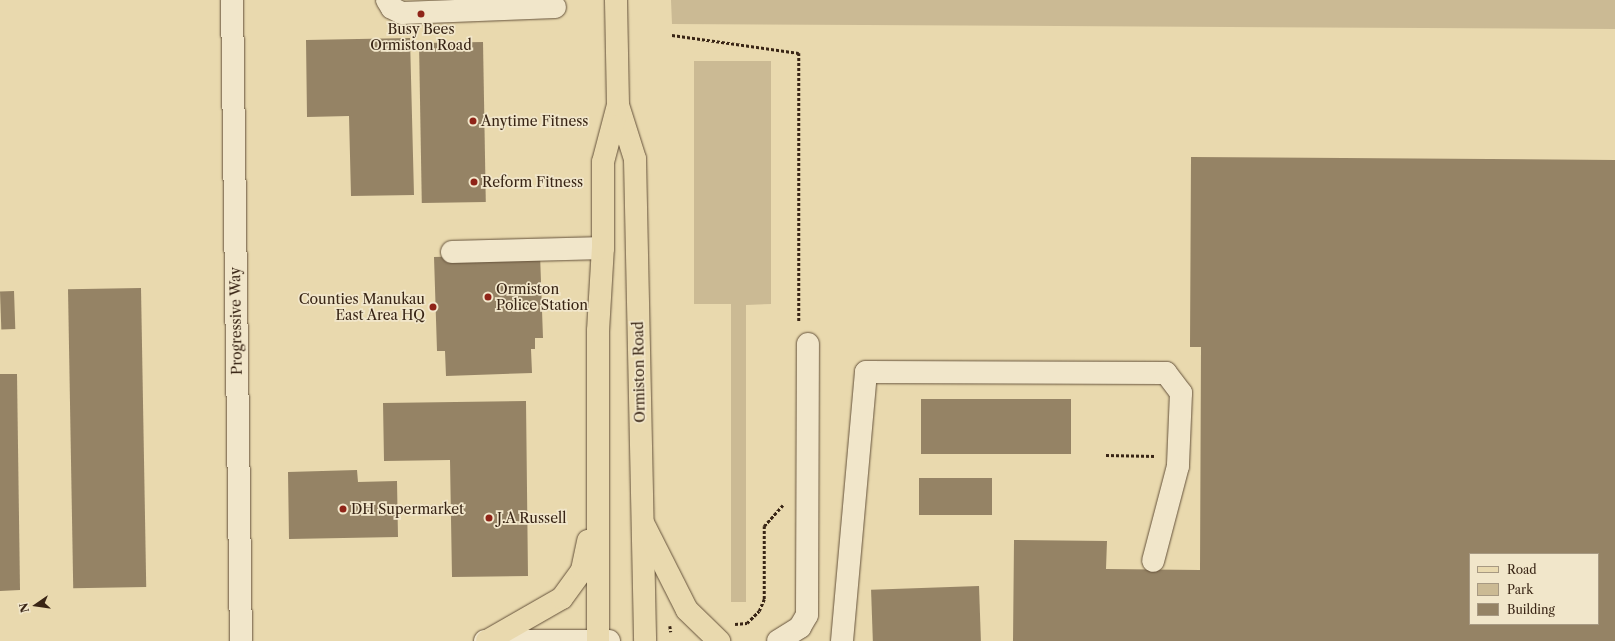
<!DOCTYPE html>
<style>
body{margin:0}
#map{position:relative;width:1615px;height:641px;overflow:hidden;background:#e9d9ae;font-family:"Libre Caslon Text",serif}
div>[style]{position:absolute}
.green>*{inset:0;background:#cbba94}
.building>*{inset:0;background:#958365;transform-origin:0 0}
.path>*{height:2.5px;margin-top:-1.25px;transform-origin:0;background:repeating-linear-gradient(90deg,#392515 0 3px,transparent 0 5px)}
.roads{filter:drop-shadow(0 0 1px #65523b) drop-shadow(0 0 1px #65523b)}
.minor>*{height:22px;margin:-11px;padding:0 11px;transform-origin:11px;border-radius:11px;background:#f1e6ca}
.major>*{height:22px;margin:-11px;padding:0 11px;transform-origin:11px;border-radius:11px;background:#e9d9ae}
.dots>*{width:11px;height:11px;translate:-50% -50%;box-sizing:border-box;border:2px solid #f1e6ca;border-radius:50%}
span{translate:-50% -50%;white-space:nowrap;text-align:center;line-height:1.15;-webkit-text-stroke:3.5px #f1e6ca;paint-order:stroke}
.poi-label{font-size:14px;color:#392515}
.left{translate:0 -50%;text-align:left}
.right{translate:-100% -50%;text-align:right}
.street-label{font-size:14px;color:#392515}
.legend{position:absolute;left:1469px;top:553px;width:130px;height:72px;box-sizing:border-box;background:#f1e6ca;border:1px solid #a79982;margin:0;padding:5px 7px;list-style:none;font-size:12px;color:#392515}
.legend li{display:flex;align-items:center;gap:8px;height:20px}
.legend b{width:20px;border:1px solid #a79982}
.north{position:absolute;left:16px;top:585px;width:40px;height:40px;-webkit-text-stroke:3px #f1e6ca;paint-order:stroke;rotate:257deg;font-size:11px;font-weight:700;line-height:16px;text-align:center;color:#392515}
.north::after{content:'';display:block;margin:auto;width:14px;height:18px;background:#392515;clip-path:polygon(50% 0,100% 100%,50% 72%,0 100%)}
</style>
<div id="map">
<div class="green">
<i style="clip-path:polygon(671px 0,1615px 0,1615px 29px,672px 24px)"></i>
<i style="clip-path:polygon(694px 61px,771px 61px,771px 304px,746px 305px,746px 602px,731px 602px,731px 304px,694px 304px)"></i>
</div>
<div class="building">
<i style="clip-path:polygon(410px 38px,414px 195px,351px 196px,349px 116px,307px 117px,306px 40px)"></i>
<i style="left:483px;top:42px;width:160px;height:64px;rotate:89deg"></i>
<i style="clip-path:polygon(evenodd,1191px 157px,1615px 160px,1615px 641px,1013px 641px,1014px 540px,1107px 541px,1106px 569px,1200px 570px,1201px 347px,1190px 347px,1191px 157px,1470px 554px,1598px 554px,1598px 624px,1470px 624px,1470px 554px)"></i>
<i style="clip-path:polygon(540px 254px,543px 338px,535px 338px,535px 349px,531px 349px,532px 373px,446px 376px,445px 351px,437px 351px,434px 257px)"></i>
<i style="left:141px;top:288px;width:299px;height:73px;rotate:89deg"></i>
<i style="left:14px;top:291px;width:38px;height:14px;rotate:88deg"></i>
<i style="clip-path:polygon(0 374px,17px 374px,20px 590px,0 591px)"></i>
<i style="left:921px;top:399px;width:150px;height:55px"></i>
<i style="clip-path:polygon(526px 401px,528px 576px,452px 577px,450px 460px,384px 461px,383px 403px)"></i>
<i style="clip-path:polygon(357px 470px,358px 482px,397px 481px,398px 537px,289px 539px,288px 472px)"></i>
<i style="left:919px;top:478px;width:73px;height:37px"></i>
<i style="left:979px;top:586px;width:55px;height:108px;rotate:88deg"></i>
</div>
<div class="path">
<i style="left:672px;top:35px;width:128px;rotate:8.1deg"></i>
<i style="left:799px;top:53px;width:269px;rotate:90deg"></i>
<i style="left:1106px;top:455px;width:50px;rotate:1.1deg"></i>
<i style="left:735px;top:624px;width:12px;rotate:-5deg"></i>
<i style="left:747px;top:623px;width:17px;rotate:-45deg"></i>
<i style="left:759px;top:611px;width:13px;rotate:-67deg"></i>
<i style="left:764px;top:599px;width:73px;rotate:-90deg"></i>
<i style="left:764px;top:526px;width:28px;rotate:-48deg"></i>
<i style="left:670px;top:626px;width:6px;rotate:81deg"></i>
</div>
<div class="roads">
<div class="minor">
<i style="left:232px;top:0;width:641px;rotate:89.2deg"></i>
<i style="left:387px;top:0;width:9px;rotate:58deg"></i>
<i style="left:392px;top:8px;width:11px;rotate:27deg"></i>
<i style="left:402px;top:13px;width:153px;rotate:-2.2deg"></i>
<i style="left:452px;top:252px;width:151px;rotate:-1.5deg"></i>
<i style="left:485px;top:641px;width:124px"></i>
<i style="left:778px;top:641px;width:26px;rotate:-32deg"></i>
<i style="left:800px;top:627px;width:14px;rotate:-60deg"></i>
<i style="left:807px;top:615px;width:271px;rotate:-89.8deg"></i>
<i style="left:842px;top:641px;width:270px;rotate:-84.9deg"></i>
<i style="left:866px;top:372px;width:300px;rotate:0.2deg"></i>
<i style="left:1166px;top:373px;width:25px;rotate:53deg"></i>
<i style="left:1181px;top:393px;width:73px;rotate:92.4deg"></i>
<i style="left:1178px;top:466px;width:98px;rotate:104.7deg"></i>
</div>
<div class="major">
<i style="left:618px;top:105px;width:57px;rotate:72.5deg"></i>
<i style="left:635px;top:159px;width:482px;rotate:88.8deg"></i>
<i style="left:643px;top:523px;width:97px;rotate:63.2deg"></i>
<i style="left:687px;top:610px;width:45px;rotate:44.1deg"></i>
<i style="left:487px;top:641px;width:86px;rotate:-29.8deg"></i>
<i style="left:562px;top:598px;width:34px;rotate:-54deg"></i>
<i style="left:582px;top:570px;width:30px;rotate:-78deg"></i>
<i style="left:598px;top:641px;width:310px;rotate:-90deg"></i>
<i style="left:598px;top:331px;width:83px;rotate:-86.6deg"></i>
<i style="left:603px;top:248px;width:86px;rotate:-90deg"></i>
<i style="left:603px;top:162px;width:59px;rotate:-75.3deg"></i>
<i style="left:618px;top:105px;width:105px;rotate:-91.1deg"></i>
</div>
</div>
<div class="dots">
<i style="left:421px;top:14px;background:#8f2418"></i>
<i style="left:473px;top:121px;background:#8f2418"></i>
<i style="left:474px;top:182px;background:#8f2418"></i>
<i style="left:488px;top:297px;background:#8f2418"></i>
<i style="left:433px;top:307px;background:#8f2418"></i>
<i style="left:343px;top:509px;background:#8f2418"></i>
<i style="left:489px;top:518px;background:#8f2418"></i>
</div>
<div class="poi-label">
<span style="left:421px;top:37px">Busy Bees<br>Ormiston Road</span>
<span class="left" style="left:481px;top:121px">Anytime Fitness</span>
<span class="left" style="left:482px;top:182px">Reform Fitness</span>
<span class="left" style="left:496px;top:297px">Ormiston<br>Police Station</span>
<span class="right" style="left:425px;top:307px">Counties Manukau<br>East Area HQ</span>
<span class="left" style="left:351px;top:509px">DH Supermarket</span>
<span class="left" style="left:497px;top:518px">J.A Russell</span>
</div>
<div class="street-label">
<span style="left:236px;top:321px;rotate:-91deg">Progressive Way</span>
<span style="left:639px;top:372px;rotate:-91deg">Ormiston Road</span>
</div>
<ul class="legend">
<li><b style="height:5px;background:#e9d9ae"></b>Road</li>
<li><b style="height:11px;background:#cbba94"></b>Park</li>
<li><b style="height:11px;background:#958365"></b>Building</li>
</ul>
<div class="north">N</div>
</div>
